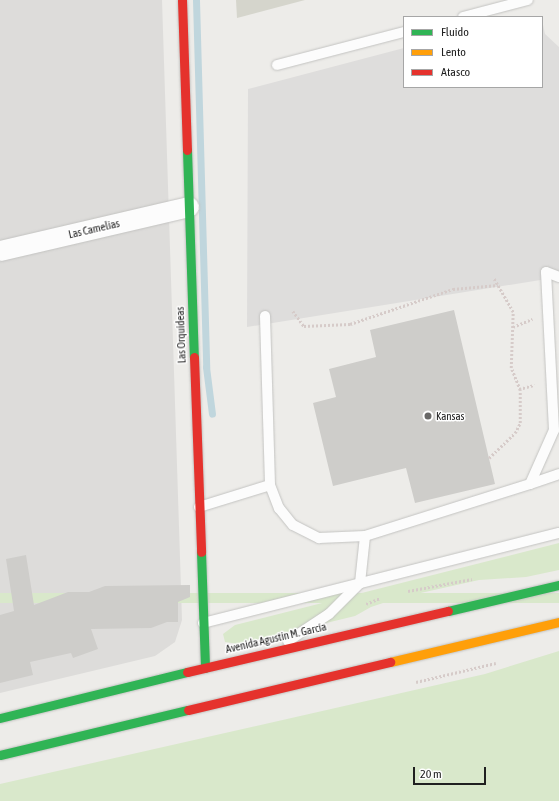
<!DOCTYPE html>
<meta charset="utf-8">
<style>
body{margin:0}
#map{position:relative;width:559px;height:801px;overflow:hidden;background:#edece9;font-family:"Asap Condensed",sans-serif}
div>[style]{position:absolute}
.residential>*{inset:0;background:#dddcda}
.construction>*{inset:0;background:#d5d5cc}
.grass>*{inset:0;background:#d9e8cb;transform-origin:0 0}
.parking>*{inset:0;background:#dedddc}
.stream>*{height:7px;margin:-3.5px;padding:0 3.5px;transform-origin:3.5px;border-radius:3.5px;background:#c0d6dd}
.building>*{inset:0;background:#cecdca}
.path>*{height:2.5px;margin-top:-1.25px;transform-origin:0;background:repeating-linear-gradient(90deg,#d6cbc9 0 2px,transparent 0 4px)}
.roads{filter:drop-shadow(0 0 1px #c3c3c1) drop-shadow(0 0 1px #c3c3c1)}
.lane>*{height:10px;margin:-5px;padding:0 5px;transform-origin:5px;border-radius:5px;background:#fcfcfc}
.street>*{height:20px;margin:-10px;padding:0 10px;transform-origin:10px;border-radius:10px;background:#fcfcfc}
.fast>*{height:9px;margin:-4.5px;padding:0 4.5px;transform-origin:4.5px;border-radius:4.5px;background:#30b455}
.slow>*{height:9px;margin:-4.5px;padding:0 4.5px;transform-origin:4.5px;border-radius:4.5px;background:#ff9f0a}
.jam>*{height:9px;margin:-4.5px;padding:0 4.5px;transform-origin:4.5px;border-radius:4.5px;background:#e5322d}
.dots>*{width:11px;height:11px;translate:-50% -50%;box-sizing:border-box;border:2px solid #fff;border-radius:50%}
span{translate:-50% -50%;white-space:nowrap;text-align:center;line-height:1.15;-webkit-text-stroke:3px #fff;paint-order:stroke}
.street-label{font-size:11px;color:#202020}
.poi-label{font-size:11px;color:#202020}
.left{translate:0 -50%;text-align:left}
.legend{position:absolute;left:403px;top:16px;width:140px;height:72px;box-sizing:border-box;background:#fff;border:1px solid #a6a6a6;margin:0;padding:5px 7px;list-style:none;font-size:12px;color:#202020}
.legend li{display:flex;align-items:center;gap:8px;height:20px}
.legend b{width:20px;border:1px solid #a6a6a6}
.scale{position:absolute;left:413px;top:767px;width:73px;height:18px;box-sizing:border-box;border:2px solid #202020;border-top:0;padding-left:5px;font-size:12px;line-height:14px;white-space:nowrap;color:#202020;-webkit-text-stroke:3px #fff;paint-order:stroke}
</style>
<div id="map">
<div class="residential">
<i style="clip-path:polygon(0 0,162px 0,182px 620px,175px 642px,155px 656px,0 693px)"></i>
</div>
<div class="construction">
<i style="clip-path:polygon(236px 0,305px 0,237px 18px)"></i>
</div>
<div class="grass">
<i style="clip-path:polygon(559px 543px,559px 570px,526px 577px,479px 580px,398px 598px,371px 607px,355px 616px,239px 644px,225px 642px,223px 634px,235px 625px)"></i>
<i style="left:559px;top:593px;width:10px;height:576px;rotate:90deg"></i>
<i style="clip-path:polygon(559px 651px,559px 801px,0 801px,0 784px,485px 674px)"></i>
</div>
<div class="parking">
<i style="clip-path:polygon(542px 20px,545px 34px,559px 47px,559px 277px,247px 327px,248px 89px,404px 48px,404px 87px,542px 87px)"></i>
</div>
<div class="stream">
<i style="left:196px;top:0;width:367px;rotate:88.4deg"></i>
<i style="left:206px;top:367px;width:47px;rotate:82.7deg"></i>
</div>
<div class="building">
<i style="clip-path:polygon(454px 310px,495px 484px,415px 503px,406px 468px,333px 486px,313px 403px,336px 397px,329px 369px,376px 357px,370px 330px)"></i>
<i style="clip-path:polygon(26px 555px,34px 605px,68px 592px,89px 592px,105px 586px,190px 585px,190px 597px,178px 602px,178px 622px,167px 622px,151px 628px,91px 629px,98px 649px,73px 658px,71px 653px,30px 662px,33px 675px,0 683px,0 615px,14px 611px,6px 559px)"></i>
</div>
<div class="path">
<i style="left:293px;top:311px;width:19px;rotate:54deg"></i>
<i style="left:304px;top:326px;width:46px;rotate:-2.5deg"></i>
<i style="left:350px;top:324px;width:109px;rotate:-18.8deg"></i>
<i style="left:453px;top:289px;width:45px;rotate:-5.1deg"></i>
<i style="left:513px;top:327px;width:21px;rotate:-23deg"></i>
<i style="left:519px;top:389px;width:16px;rotate:-15deg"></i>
<i style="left:489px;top:458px;width:36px;rotate:-44deg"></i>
<i style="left:515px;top:433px;width:11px;rotate:-63deg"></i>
<i style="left:520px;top:423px;width:33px;rotate:-90deg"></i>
<i style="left:520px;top:390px;width:24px;rotate:-112deg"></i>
<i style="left:511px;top:368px;width:56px;rotate:-88deg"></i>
<i style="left:513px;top:312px;width:39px;rotate:-120deg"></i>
<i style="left:408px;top:591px;width:65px;rotate:-10.6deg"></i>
<i style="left:366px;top:604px;width:15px;rotate:-23deg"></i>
<i style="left:416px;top:682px;width:82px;rotate:-13.4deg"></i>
</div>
<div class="roads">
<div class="lane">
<i style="left:463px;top:17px;width:67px;rotate:-14.7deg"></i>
<i style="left:277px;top:65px;width:131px;rotate:-14.6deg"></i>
<i style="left:265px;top:316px;width:169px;rotate:88.3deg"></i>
<i style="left:270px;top:485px;width:25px;rotate:69deg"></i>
<i style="left:279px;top:508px;width:22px;rotate:51deg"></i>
<i style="left:293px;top:525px;width:29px;rotate:27deg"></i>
<i style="left:319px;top:538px;width:46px;rotate:-2.5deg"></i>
<i style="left:365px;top:536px;width:173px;rotate:-17.5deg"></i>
<i style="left:530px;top:484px;width:59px;rotate:-66deg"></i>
<i style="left:554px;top:430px;width:158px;rotate:-92.9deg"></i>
<i style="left:546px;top:272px;width:14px;rotate:21deg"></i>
<i style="left:530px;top:484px;width:31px;rotate:-19deg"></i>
<i style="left:199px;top:507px;width:74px;rotate:-17.2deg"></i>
<i style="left:203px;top:623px;width:367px;rotate:-14.2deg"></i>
<i style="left:288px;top:641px;width:49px;rotate:-33.4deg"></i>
<i style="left:329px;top:614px;width:44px;rotate:-45deg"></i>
<i style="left:360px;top:583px;width:47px;rotate:-83.9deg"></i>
</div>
<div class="street">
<i style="left:0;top:251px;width:194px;rotate:-13.1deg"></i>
</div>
<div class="fast">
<i style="left:187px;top:150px;width:207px;rotate:88.1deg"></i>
<i style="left:201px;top:552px;width:116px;rotate:88deg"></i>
<i style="left:448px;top:611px;width:114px;rotate:-13.2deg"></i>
<i style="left:0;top:718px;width:193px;rotate:-13.8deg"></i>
<i style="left:0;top:755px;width:193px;rotate:-13.5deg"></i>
</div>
<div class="slow">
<i style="left:390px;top:662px;width:174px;rotate:-13.3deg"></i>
</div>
<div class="jam">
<i style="left:182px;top:0;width:150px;rotate:88.1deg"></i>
<i style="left:194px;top:357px;width:195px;rotate:87.9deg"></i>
<i style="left:187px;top:672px;width:268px;rotate:-13.2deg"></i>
<i style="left:188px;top:710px;width:208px;rotate:-13.4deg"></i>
</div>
</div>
<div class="dots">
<i style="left:428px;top:416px;background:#686766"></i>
</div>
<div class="street-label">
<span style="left:94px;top:229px;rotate:-13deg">Las Camelias</span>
<span style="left:181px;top:335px;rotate:-92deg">Las Orquídeas</span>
<span style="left:276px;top:638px;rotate:-13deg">Avenida Agustín M. García</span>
</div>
<div class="poi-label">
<span class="left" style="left:436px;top:416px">Kansas</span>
</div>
<ul class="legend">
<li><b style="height:5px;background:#30b455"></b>Fluido</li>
<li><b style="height:5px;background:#ff9f0a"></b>Lento</li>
<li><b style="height:5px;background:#e5322d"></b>Atasco</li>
</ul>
<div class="scale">20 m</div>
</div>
